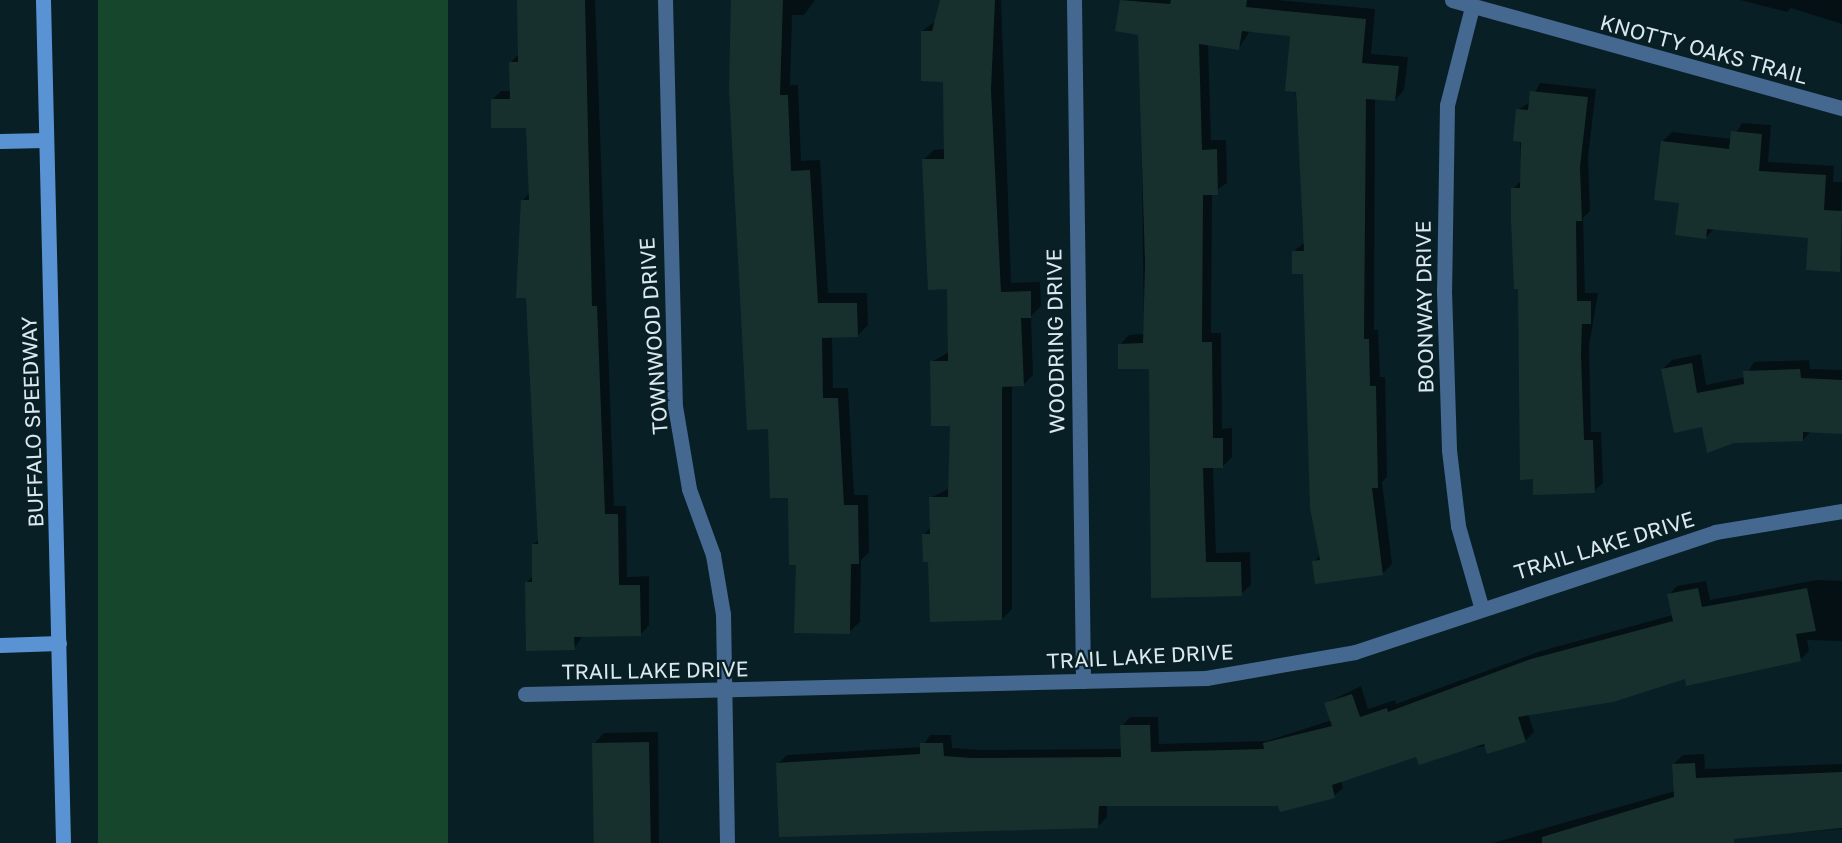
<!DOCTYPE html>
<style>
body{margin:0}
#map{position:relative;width:1842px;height:843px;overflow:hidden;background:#091f26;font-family:"Golos Text",sans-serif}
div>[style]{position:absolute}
.green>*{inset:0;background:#16472c;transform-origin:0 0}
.shadow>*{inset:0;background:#0007}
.building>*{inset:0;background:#17302e;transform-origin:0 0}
.street>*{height:15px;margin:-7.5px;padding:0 7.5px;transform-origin:7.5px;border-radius:7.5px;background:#456890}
.secondary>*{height:15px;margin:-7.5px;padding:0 7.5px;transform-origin:7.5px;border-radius:7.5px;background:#5a93d4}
span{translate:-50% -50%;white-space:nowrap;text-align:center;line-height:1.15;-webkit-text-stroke:4.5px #091f26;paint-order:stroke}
.street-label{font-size:21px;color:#dbe8ed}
</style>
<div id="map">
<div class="green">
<i style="left:98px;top:0;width:350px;height:843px"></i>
</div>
<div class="shadow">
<i style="clip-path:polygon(519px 0,595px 0,614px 506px,626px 506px,627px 577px,649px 576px,649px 625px,641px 634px,583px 635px,574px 649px,526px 583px,533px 576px,533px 545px,539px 539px,527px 296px,517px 297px,523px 200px,530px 192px,528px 126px,492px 100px,501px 91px,511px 91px,511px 62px,519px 54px)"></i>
<i style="clip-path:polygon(734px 0,815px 0,804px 15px,792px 15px,790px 85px,798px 85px,801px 161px,820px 160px,828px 293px,867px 293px,868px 325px,857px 336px,832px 336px,833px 388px,848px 388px,854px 495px,868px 495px,869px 552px,861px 560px,860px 622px,849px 632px,797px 563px,789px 496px,770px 428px)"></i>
<i style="clip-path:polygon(941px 0,1001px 0,1011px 283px,1040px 282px,1041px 306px,1031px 316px,1033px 375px,1023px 385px,1012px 385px,1012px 609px,1002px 619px,929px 560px,923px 535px,931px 527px,930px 498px,950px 488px,951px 424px,931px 362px,949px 352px,948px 287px,923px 160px,934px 150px,945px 149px,944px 80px,922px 31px,936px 21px)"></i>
<i style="clip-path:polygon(1122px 0,1277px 0,1375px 9px,1371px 54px,1408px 57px,1404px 90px,1395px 100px,1375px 98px,1374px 330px,1378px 330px,1380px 377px,1385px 377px,1387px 477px,1382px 482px,1392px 564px,1382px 574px,1314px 562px,1320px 555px,1304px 272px,1294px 251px,1305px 242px,1292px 35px,1250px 31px,1239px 48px,1208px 44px,1211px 140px,1226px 140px,1227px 183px,1212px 193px,1211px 333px,1221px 333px,1222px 429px,1232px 428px,1232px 457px,1223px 466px,1213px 467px,1216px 553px,1250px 552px,1251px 585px,1241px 594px,1152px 597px,1150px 367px,1120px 345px,1129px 335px,1144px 334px,1140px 33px,1117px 30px)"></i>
<i style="clip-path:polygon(1740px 0,1842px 0,1842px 24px,1791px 8px,1787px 12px)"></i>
<i style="clip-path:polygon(1540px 83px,1596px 89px,1588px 157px,1590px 211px,1583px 218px,1585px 293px,1598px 293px,1589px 346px,1591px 432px,1601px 432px,1603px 483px,1594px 491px,1520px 287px,1513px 189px,1522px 180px,1518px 110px,1530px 102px)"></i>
<i style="clip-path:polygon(1742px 123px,1771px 125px,1768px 162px,1834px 166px,1833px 182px,1842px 182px,1840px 270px,1810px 236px,1715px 228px,1705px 238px,1681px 202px,1663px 141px,1672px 132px,1732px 139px)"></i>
<i style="clip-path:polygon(1701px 354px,1706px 385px,1745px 377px,1754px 362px,1809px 360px,1810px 369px,1842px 370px,1842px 432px,1811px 431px,1803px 440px,1703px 425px,1663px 369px,1672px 360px)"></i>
<i style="clip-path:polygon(1817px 580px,1842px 581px,1842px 641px,1807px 640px,1809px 651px,1800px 660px,1686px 678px,1528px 714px,1534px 732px,1525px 741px,1417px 755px,1341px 781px,1343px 788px,1334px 796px,1280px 804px,1107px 805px,1107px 817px,1098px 826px,778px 764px,787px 755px,922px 747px,930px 735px,951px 735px,952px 748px,981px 750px,1122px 749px,1122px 726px,1130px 717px,1158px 717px,1159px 744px,1267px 741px,1332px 720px,1326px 703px,1361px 686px,1368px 709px,1395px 700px,1396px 704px,1541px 651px,1673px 615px,1669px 595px,1677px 586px,1706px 581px,1710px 600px)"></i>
<i style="clip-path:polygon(658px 732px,659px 843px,605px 843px,594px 744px,604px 733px)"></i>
<i style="clip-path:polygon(1704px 754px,1705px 769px,1842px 764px,1842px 829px,1738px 837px,1727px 843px,1493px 843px,1675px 791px,1673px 765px,1683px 755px)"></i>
</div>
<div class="building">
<i style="clip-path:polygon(517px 0,585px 0,592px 306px,597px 306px,605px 514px,618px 514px,619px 585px,640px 585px,641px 636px,574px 637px,575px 650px,526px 651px,525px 582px,532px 582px,532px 544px,538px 544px,526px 298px,516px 298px,521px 200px,529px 200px,526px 128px,491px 128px,491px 99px,510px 99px,509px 62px,518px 62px)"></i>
<i style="clip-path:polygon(731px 0,783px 0,780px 95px,788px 95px,791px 171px,810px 170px,818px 303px,857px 303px,858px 337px,822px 338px,823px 398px,838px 398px,844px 505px,858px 505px,859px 564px,851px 564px,850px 634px,794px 633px,796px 565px,789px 565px,788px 498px,770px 498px,768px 429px,747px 430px,729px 88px)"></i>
<i style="clip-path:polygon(940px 0,995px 0,991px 90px,1001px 292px,1031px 291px,1031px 318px,1021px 318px,1024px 386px,1002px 387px,1002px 620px,930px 622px,928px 562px,923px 562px,922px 534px,930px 534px,929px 497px,948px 497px,950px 426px,931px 426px,930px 361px,948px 361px,947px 289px,928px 290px,922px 159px,944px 159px,943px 82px,921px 81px,921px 31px,932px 31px)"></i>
<i style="clip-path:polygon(1120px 0,1170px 4px,1171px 0,1247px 0,1246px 7px,1366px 19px,1362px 63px,1399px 66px,1395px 101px,1366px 99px,1364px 339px,1369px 339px,1370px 386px,1376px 386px,1378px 488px,1372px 488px,1383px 575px,1315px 584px,1312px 561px,1320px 560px,1310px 508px,1303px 274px,1292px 274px,1292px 251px,1304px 251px,1296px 92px,1285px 91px,1290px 36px,1242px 31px,1239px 50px,1199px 44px,1202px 150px,1217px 149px,1218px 195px,1203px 195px,1202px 342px,1212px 342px,1213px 438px,1223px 438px,1223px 468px,1203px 468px,1206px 562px,1241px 562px,1242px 596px,1151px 598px,1149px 369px,1118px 369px,1118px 344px,1143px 343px,1145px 263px,1138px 35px,1115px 31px)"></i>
<i style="clip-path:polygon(1530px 91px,1588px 97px,1580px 167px,1582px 221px,1576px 221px,1577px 301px,1591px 301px,1591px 324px,1582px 324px,1581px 355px,1584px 440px,1593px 440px,1595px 493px,1533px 495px,1533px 479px,1520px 480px,1518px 289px,1514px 289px,1511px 219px,1511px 188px,1520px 188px,1521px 142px,1513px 141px,1516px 109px,1528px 110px)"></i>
<i style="clip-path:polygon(1731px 131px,1762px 134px,1759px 171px,1826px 175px,1824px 210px,1842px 211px,1840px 272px,1806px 270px,1808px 238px,1707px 229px,1706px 239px,1675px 235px,1679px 203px,1654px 200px,1661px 141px,1729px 149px)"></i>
<i style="clip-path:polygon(1692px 363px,1697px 393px,1744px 384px,1743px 371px,1800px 369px,1801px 378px,1842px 380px,1842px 434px,1803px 432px,1803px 441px,1734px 443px,1707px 453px,1702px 427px,1674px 433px,1661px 369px)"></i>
<i style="clip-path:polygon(1698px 588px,1702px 607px,1807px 588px,1816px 631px,1796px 634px,1801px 661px,1686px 686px,1685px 679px,1613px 702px,1518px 717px,1526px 742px,1487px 754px,1484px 744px,1419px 765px,1416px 757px,1332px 785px,1335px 798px,1280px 812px,1278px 806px,1099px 806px,1098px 828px,779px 837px,776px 763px,920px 754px,920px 743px,943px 743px,944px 756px,972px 758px,1121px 757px,1120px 725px,1150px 725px,1151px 752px,1264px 749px,1263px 743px,1332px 726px,1324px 703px,1352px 694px,1360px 717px,1387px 708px,1388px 712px,1531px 659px,1673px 621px,1667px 594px)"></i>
<i style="left:649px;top:742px;width:101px;height:57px;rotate:89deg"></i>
<i style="clip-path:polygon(1695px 763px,1696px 778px,1842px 772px,1842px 828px,1734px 839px,1734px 843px,1542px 843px,1542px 837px,1674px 797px,1672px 764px)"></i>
</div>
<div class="street">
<i style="left:665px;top:0;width:406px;rotate:88.6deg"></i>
<i style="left:675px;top:406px;width:84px;rotate:80.4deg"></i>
<i style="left:689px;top:489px;width:70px;rotate:70deg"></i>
<i style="left:713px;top:555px;width:60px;rotate:80.4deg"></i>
<i style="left:723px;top:614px;width:229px;rotate:89deg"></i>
<i style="left:1074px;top:0;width:681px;rotate:89.24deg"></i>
<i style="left:1452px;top:0;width:405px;rotate:15.5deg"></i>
<i style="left:1472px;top:7px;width:101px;rotate:104.3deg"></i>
<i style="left:1447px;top:105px;width:185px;rotate:90.9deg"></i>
<i style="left:1444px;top:290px;width:160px;rotate:88.2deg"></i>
<i style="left:1449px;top:450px;width:77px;rotate:83.2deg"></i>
<i style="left:1458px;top:526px;width:83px;rotate:74deg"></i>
<i style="left:525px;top:694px;width:681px;rotate:-1.35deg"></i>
<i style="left:1206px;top:678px;width:151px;rotate:-9.9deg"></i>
<i style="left:1355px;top:652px;width:379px;rotate:-18.4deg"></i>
<i style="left:1715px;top:532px;width:129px;rotate:-9.4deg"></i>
</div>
<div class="secondary">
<i style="left:43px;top:0;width:843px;rotate:88.64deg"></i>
<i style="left:0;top:141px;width:45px;rotate:-1.3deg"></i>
<i style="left:0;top:645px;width:59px;rotate:-1.9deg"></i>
</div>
<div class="street-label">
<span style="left:1704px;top:49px;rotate:15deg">KNOTTY OAKS TRAIL</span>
<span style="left:1424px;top:307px;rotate:-91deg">BOONWAY DRIVE</span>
<span style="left:653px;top:336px;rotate:-94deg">TOWNWOOD DRIVE</span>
<span style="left:1055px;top:341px;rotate:-91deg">WOODRING DRIVE</span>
<span style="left:32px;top:422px;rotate:-92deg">BUFFALO SPEEDWAY</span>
<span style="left:1604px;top:545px;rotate:-17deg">TRAIL LAKE DRIVE</span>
<span style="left:1140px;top:656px;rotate:-3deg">TRAIL LAKE DRIVE</span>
<span style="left:655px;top:670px;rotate:-1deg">TRAIL LAKE DRIVE</span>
</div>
</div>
